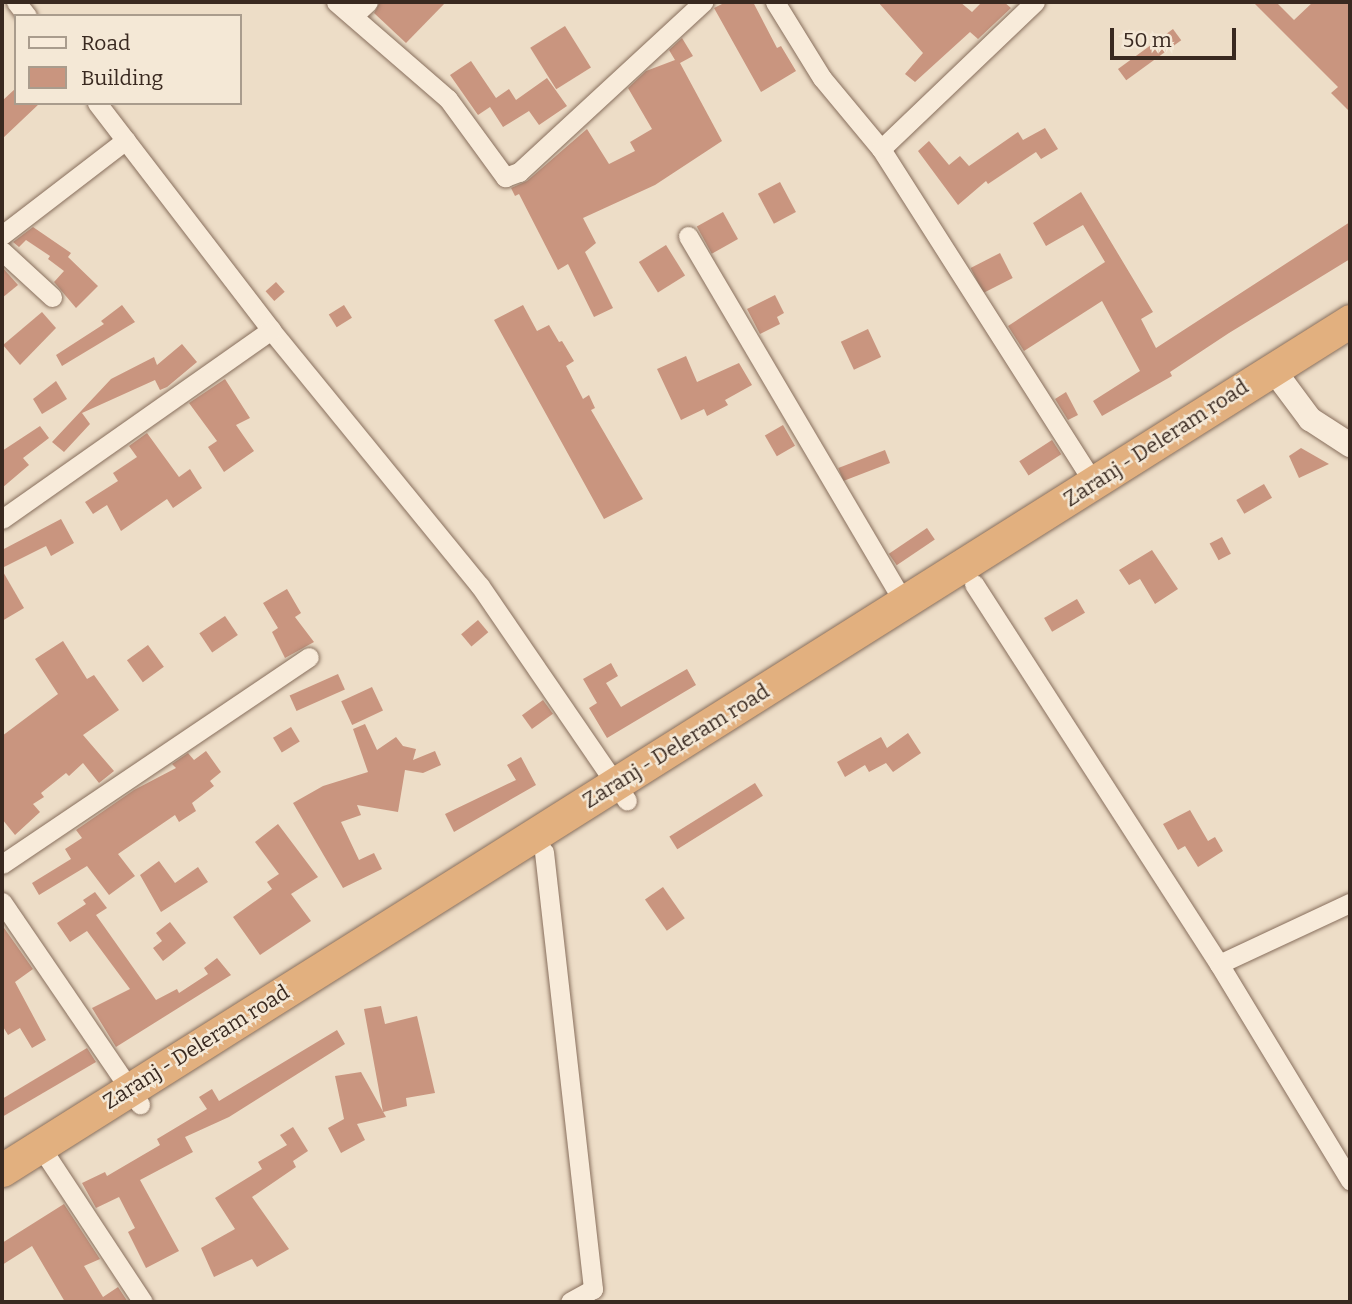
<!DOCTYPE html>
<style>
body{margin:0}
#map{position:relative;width:1352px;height:1304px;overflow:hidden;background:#edddc7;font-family:Bitter,serif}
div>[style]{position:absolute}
.building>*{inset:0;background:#c9957f;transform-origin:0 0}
.roads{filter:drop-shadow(0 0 2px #886f5d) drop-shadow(0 0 2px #886f5d)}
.minor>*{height:19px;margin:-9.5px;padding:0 9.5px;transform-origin:9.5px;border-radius:9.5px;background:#f8ebda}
.tertiary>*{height:24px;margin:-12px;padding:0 12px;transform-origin:12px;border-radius:12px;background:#f8ebda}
.trunk>*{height:33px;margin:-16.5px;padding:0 16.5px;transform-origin:16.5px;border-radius:16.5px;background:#e2b07f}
span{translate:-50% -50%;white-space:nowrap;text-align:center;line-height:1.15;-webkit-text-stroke:5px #f4e8d6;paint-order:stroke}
.street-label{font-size:21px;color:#392920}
.frame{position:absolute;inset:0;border:4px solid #392920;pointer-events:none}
.legend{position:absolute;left:14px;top:14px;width:228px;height:91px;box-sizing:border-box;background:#f4e8d6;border:2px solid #a99c8d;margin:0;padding:9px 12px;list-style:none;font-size:21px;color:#392920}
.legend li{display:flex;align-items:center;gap:14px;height:35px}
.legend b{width:35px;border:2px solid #a99c8d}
.scale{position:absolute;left:1110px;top:28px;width:126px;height:32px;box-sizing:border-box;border:4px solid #392920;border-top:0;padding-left:9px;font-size:21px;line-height:24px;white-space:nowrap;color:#392920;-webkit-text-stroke:5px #f4e8d6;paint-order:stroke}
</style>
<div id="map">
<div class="building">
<i style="clip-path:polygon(380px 2px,446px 2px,406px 43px,374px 13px)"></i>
<i style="clip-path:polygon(726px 2px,753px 2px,777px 48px,781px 46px,796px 71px,761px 92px,714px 8px)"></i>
<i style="clip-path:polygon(878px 2px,960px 2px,972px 12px,982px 2px,1004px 2px,1011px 8px,978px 39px,970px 32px,915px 82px,905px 74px,923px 53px)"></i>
<i style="clip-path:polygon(1253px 2px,1276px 2px,1294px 20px,1313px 2px,1350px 2px,1350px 112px,1331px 93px,1338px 87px)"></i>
<i style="left:565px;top:26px;width:49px;height:41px;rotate:58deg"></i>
<i style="left:1173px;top:29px;width:14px;height:68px;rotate:54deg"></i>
<i style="clip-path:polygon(682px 38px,693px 56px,680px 63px,722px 141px,655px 185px,583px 218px,596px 243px,585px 252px,613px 308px,594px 317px,568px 264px,558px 270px,519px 194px,515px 196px,511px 188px,527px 181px,587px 129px,609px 164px,635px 151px,630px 142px,652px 129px,628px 88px,646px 71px,675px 60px,669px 50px)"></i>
<i style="clip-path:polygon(471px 61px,496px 98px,509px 89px,516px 100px,547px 78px,567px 106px,539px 125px,529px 111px,503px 127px,490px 107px,478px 115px,450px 75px)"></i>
<i style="clip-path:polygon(16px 88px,16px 103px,40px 103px,2px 139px,2px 101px)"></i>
<i style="clip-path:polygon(1045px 128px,1058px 149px,1041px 159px,1036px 152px,988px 184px,986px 181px,958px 205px,918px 151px,929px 141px,949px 165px,960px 156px,969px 166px,1018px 132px,1023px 140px)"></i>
<i style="left:780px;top:182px;width:34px;height:25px;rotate:62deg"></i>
<i style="clip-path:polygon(1081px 192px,1153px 312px,1141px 319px,1156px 348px,1350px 222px,1350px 259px,1229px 333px,1170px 372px,1172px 376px,1102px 416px,1093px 401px,1140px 371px,1102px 301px,1024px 351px,1008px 326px,1105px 262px,1083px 225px,1046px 246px,1033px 223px)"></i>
<i style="left:723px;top:212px;width:31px;height:30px;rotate:61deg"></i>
<i style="clip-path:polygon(33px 227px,71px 253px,68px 257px,98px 286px,76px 308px,54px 282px,64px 271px,48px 259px,50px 256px,26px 240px,19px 247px,13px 242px)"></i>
<i style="left:666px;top:245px;width:36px;height:32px;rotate:58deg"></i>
<i style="left:1000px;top:253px;width:28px;height:33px;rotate:63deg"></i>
<i style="clip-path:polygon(2px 267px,18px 285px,2px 298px)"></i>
<i style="left:276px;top:282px;width:13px;height:14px;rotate:48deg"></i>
<i style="clip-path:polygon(775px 295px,784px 313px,777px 317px,780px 324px,760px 334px,747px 309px)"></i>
<i style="clip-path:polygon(122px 305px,135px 322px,62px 366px,56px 355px,104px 324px,101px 321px)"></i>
<i style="left:344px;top:305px;width:15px;height:18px;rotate:58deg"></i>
<i style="clip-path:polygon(523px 305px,537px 331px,549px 325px,559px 342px,562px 341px,574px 361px,566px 366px,583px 399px,589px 395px,595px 408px,591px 410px,643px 499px,604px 519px,494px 320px)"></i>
<i style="clip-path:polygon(42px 312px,56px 328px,20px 365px,3px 345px)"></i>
<i style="left:868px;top:329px;width:31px;height:30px;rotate:65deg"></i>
<i style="clip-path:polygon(182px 344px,197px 362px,167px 387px,160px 390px,155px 380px,82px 413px,90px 424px,64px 452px,52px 442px,111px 379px,154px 357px,157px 365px)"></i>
<i style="clip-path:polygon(686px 356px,697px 382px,739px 363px,752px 385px,725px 400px,728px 405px,707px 416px,704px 409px,681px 420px,657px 369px)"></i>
<i style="clip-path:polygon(225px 379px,250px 418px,236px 425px,254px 451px,224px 472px,208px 447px,217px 441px,189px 403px)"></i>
<i style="clip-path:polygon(56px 381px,67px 399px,42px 414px,33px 399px)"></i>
<i style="clip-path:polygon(1066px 392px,1078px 415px,1068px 420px,1055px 399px)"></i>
<i style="left:783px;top:425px;width:24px;height:21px;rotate:60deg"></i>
<i style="clip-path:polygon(40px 426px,49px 438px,23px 458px,29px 465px,2px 488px,2px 451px)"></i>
<i style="clip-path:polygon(147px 433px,179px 477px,190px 469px,202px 488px,173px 508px,167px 499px,121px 531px,107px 505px,93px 514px,85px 502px,118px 481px,113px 473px,137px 457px,129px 446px)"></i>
<i style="left:1052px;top:440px;width:17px;height:39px;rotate:57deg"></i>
<i style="clip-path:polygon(1301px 448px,1329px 464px,1299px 478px,1289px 456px)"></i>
<i style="left:885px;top:450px;width:14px;height:50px;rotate:69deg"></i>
<i style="left:1264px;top:484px;width:16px;height:32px;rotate:60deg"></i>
<i style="clip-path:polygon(61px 519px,74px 543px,51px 556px,46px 546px,2px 568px,2px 550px)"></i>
<i style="left:927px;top:528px;width:14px;height:46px;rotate:56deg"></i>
<i style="left:1222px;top:537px;width:19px;height:14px;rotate:62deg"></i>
<i style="clip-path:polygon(1152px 550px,1178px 589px,1155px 604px,1140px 579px,1129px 585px,1119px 570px)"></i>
<i style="clip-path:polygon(2px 570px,24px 608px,2px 621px)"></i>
<i style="clip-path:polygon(287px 589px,301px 613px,295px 617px,314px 642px,285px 658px,272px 632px,278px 628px,263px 603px)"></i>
<i style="left:1077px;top:599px;width:16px;height:38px;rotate:60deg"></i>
<i style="left:225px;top:616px;width:23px;height:31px;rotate:56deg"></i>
<i style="left:478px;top:620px;width:16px;height:22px;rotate:50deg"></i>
<i style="clip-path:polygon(63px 641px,87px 679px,94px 675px,119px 710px,83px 735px,114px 771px,99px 783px,83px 763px,69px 776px,66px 773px,41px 793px,44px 797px,33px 804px,40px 812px,15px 835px,2px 819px,2px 736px,58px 694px,35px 659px)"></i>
<i style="left:148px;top:645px;width:27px;height:26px;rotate:54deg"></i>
<i style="clip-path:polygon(611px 663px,618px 676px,606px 683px,621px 707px,687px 669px,696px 685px,607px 738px,589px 708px,597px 703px,583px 679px)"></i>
<i style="left:338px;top:674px;width:17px;height:53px;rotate:66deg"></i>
<i style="left:372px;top:687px;width:26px;height:34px;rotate:65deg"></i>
<i style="left:543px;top:700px;width:17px;height:26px;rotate:54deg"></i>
<i style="clip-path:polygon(365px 724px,377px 750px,396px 737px,403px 746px,416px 749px,413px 760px,435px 751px,441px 765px,423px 773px,405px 770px,398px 812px,357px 805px,361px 815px,341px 822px,359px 860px,374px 853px,382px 869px,343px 888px,293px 803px,323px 786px,368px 772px,353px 729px)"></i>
<i style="left:291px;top:727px;width:17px;height:21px;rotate:59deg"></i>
<i style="clip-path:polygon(908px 733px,921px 753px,893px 772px,886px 763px,869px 772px,865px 765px,845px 777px,837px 762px,881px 737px,887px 748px)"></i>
<i style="clip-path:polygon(206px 751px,221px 772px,210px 781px,214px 786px,192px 803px,196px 811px,179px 822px,175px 815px,118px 854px,135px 876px,109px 895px,87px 866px,39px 895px,32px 883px,71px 859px,65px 849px,82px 838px,76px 830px,134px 790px,176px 768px,172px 764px,188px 753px,194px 760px)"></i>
<i style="clip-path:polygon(521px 757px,536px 785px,454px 832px,445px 814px,516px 780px,507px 765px)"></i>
<i style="left:755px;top:783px;width:15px;height:101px;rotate:58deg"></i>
<i style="clip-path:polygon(1190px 810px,1208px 841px,1215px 837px,1223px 851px,1198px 867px,1185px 846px,1178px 850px,1163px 824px)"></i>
<i style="clip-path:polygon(278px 824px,318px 877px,291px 894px,311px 921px,260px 955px,233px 917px,272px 889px,267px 882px,279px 874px,255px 842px)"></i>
<i style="clip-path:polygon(159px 861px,175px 883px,198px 867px,208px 882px,161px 912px,140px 875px)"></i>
<i style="left:663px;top:887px;width:38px;height:22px;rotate:55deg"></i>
<i style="clip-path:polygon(95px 892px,107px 908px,96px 915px,156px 1000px,177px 989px,179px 993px,208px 974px,204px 968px,217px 958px,231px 975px,116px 1047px,92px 1008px,130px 989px,87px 931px,70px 942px,57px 923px,86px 904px,83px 900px)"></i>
<i style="clip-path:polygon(170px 922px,186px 943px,163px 961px,153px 948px,162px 941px,156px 933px)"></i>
<i style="clip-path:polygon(2px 925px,33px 969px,15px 982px,46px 1040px,32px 1048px,20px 1028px,8px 1035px,2px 1025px)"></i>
<i style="clip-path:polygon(381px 1006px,385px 1024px,417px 1016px,435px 1093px,406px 1098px,407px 1106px,383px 1112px,364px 1009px)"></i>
<i style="clip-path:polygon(337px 1030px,345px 1044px,229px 1117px,185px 1137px,193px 1152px,140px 1180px,179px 1251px,146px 1268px,128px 1232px,135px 1228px,119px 1197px,96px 1208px,82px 1183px,105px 1172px,107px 1176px,160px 1145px,157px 1139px,207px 1109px,199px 1097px,212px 1089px,219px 1101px)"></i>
<i style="clip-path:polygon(87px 1048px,96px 1062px,2px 1117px,2px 1099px)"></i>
<i style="clip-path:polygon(361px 1072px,386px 1117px,357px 1124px,365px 1140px,341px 1153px,328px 1128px,344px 1119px,335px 1076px)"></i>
<i style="clip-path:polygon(293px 1127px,308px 1151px,293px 1161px,296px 1167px,252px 1197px,289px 1249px,257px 1267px,252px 1259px,214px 1277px,201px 1248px,235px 1229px,215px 1198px,262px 1169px,258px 1162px,287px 1145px,280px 1135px)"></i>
<i style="clip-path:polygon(64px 1204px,100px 1259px,84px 1266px,103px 1297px,118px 1287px,128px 1302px,65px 1302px,32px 1246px,2px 1265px,2px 1243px)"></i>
</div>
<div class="roads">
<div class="minor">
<i style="left:16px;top:2px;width:18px;rotate:52deg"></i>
<i style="left:336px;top:2px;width:148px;rotate:40.9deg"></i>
<i style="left:448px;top:99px;width:97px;rotate:53.8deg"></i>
<i style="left:505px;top:177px;width:15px;rotate:-20deg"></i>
<i style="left:519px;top:172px;width:251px;rotate:-42.7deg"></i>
<i style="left:775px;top:2px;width:89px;rotate:58.3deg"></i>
<i style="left:822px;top:78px;width:92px;rotate:50.3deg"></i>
<i style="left:881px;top:149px;width:396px;rotate:57.5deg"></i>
<i style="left:354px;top:15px;width:19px;rotate:-43deg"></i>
<i style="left:97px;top:103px;width:286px;rotate:52.5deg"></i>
<i style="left:271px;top:330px;width:330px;rotate:50.8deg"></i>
<i style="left:480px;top:586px;width:260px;rotate:55.6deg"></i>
<i style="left:881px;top:149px;width:213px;rotate:-43.7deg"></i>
<i style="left:2px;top:235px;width:156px;rotate:-37.5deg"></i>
<i style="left:688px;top:236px;width:426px;rotate:59.5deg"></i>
<i style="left:2px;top:251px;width:68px;rotate:42.6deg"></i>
<i style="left:2px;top:519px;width:329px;rotate:-35.1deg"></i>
<i style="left:974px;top:584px;width:452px;rotate:57.2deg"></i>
<i style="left:1219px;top:964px;width:253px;rotate:58.8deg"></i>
<i style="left:544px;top:852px;width:440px;rotate:83.6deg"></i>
<i style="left:593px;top:1289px;width:26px;rotate:151deg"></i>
<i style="left:2px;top:864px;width:370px;rotate:-34deg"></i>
<i style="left:2px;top:902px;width:245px;rotate:55.7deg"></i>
<i style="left:1219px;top:964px;width:145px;rotate:-25deg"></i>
<i style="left:40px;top:1146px;width:187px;rotate:56.6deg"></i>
</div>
<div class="tertiary">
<i style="left:1272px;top:368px;width:64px;rotate:53.3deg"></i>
<i style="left:1310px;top:419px;width:48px;rotate:33deg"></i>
</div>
<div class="trunk">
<i style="left:2px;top:1170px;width:1593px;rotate:-32.2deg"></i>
</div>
</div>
<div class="street-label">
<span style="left:1156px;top:443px;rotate:-33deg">Zaranj - Deleram road</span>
<span style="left:676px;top:746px;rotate:-32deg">Zaranj - Deleram road</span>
<span style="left:196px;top:1047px;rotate:-32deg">Zaranj - Deleram road</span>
</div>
<div class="frame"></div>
<ul class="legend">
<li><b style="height:9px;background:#f8ebda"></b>Road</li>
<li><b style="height:19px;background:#c9957f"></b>Building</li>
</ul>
<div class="scale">50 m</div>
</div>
